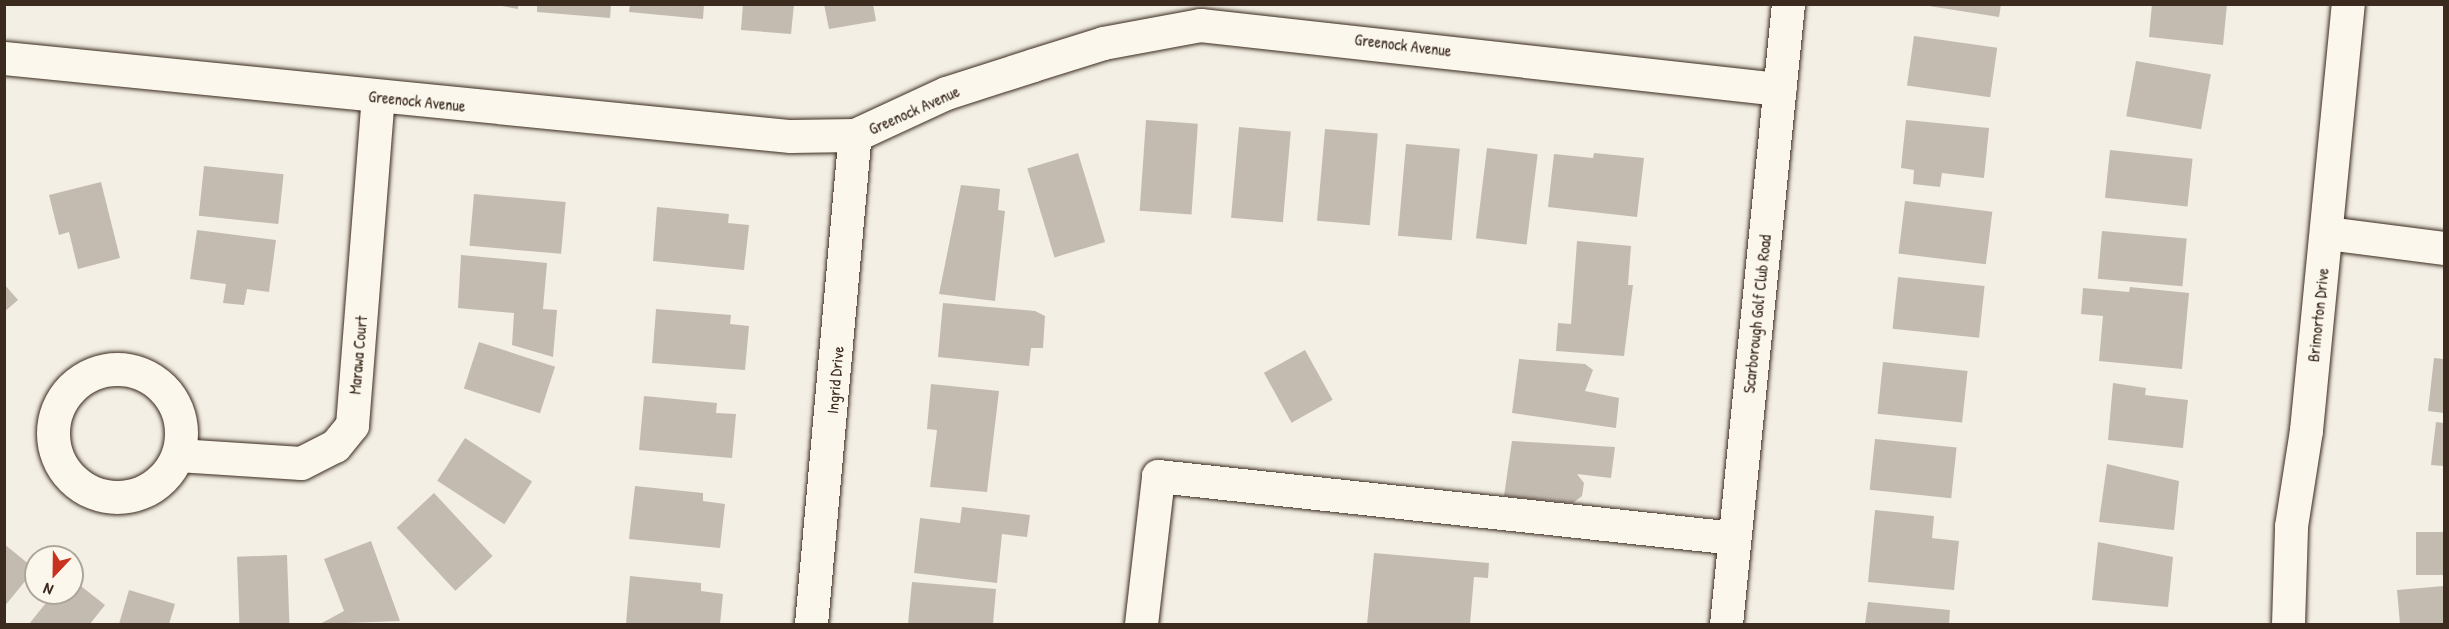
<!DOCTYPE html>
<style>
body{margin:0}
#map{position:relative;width:2449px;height:629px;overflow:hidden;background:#f3efe4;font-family:"Patrick Hand",sans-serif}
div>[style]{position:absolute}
.building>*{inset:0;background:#c3bbb0;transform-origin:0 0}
.roads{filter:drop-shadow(0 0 2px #3b2a1e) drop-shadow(0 0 2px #3b2a1e)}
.minor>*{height:33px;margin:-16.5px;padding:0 16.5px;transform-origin:16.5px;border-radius:16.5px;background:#fbf7ec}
.minor>.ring{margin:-16.5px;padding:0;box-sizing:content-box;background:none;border:33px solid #fbf7ec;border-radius:50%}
span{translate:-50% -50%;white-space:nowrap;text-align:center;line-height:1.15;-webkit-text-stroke:4.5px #fbf7ec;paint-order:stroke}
.street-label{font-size:16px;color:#3b2a1e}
.frame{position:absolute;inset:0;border:6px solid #3b2a1e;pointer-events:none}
.north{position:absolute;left:24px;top:545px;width:60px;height:60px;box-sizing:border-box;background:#fbf7ec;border:2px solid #aea59a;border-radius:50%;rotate:202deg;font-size:16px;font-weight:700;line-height:24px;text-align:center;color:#3b2a1e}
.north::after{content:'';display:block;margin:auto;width:21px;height:27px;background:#c8321e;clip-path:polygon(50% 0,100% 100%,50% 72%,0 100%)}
</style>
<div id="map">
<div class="building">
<i style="clip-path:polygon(490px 4px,518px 4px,518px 9px)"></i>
<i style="clip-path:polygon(537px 4px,611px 4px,610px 18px,537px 12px)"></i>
<i style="clip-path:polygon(630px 4px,704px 4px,703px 19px,629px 12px)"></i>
<i style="clip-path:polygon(743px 4px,794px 4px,791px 34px,741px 30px)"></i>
<i style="clip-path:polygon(824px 4px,873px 4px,876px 21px,829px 29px)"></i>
<i style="clip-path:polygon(1916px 4px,2001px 4px,1999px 17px)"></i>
<i style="clip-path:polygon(2152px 4px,2227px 4px,2223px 45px,2149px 37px)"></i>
<i style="left:1914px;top:36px;width:84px;height:50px;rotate:8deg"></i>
<i style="left:2136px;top:61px;width:76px;height:56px;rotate:10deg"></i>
<i style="left:1146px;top:120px;width:52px;height:91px;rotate:4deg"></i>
<i style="clip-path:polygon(1906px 120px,1989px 128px,1984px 178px,1942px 173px,1940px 187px,1913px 184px,1914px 170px,1901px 168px)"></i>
<i style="left:1239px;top:127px;width:52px;height:91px;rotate:5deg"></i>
<i style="left:1325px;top:129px;width:53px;height:92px;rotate:5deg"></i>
<i style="left:1406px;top:144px;width:54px;height:92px;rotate:5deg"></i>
<i style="left:1487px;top:148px;width:51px;height:91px;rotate:7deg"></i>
<i style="left:2110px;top:150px;width:83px;height:48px;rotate:6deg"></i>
<i style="left:1078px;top:153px;width:93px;height:53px;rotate:73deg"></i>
<i style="clip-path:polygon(1594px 153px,1644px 158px,1637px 217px,1548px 207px,1554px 154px,1593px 158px)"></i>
<i style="left:204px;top:166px;width:80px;height:50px;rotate:6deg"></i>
<i style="clip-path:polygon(101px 182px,120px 258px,78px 269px,69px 232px,59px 235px,49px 195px)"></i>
<i style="clip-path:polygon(961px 185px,1000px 189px,998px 210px,1005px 211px,995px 301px,939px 294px)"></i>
<i style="left:474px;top:194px;width:92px;height:52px;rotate:5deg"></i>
<i style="left:1905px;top:201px;width:88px;height:53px;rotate:7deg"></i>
<i style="clip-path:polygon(657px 207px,729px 214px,728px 223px,749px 225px,744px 270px,653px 261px)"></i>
<i style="clip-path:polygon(197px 230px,276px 240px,269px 292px,247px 289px,244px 305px,223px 303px,226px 284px,190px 279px)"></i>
<i style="left:2102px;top:231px;width:85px;height:48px;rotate:5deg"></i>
<i style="clip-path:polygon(1577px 241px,1631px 246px,1628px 285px,1633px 285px,1624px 356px,1556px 351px,1558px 323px,1571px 324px)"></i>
<i style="clip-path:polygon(461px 255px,547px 263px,543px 309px,557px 310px,553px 357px,512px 345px,514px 313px,458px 308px)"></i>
<i style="left:1898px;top:277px;width:87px;height:52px;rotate:6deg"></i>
<i style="clip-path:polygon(4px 284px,18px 300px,4px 312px)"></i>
<i style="clip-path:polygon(2130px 287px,2189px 293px,2182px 369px,2099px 361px,2103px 316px,2081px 314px,2083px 288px,2129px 292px)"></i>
<i style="clip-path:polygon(943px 303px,1035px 311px,1045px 316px,1043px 348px,1031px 348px,1029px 366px,938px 357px)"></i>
<i style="clip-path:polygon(656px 309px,731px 315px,730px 324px,749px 326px,745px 370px,652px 363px)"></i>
<i style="left:479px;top:342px;width:80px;height:49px;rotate:18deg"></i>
<i style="left:1305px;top:350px;width:57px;height:47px;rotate:61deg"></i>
<i style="clip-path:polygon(2434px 358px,2444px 359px,2444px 413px,2428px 411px)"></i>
<i style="clip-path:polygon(1519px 359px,1585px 364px,1593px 370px,1585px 391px,1619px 398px,1616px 428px,1512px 413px)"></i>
<i style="left:1883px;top:362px;width:85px;height:52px;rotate:6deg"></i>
<i style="clip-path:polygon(2113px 383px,2146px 388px,2145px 395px,2188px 400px,2183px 448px,2108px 440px)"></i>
<i style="clip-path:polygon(931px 384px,999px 391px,987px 492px,930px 487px,937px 430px,927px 429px)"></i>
<i style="clip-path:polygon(644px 396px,717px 403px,716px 413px,736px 414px,732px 458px,639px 450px)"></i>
<i style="clip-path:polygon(2436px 422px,2444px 423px,2444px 466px,2431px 465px)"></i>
<i style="left:465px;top:438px;width:80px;height:51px;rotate:33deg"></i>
<i style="left:1875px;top:439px;width:82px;height:51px;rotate:6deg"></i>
<i style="clip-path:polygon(1512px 441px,1615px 447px,1611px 478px,1577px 474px,1584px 483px,1582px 496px,1573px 503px,1504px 496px)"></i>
<i style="clip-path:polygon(2107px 464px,2179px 481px,2174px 530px,2099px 522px)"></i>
<i style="clip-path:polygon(635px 486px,703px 493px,703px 501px,725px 504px,720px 548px,629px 539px)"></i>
<i style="left:434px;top:493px;width:86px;height:51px;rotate:47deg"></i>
<i style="clip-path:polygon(962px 507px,1030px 515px,1027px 537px,1002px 534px,997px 583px,914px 573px,920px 518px,960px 523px)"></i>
<i style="clip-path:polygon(1875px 510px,1934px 516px,1932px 538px,1959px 541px,1954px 590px,1868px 582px)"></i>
<i style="left:2444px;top:532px;width:43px;height:28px;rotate:90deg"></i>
<i style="clip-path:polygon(371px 541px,400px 621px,320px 624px,344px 611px,324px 559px)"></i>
<i style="clip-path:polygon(2098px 542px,2173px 557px,2168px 607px,2092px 600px)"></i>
<i style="clip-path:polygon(4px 544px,35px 569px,4px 607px)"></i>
<i style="clip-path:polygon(1374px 553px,1489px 563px,1488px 578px,1474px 577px,1470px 624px,1367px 624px)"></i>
<i style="left:287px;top:555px;width:69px;height:50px;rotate:88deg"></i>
<i style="clip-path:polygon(630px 576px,701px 583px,701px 591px,723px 594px,720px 624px,626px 624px)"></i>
<i style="clip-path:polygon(72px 579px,105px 605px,90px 624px,29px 624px,54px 593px,72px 593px)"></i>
<i style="clip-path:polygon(912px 582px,996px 589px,993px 624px,908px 624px)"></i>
<i style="clip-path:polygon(2444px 586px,2444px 624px,2400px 624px,2397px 590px)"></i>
<i style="clip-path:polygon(129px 590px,175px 604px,169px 624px,119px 624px)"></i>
<i style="clip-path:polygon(1868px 602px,1950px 610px,1949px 624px,1865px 624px)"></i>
</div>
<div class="roads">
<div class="minor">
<i style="left:4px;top:58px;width:790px;rotate:5.67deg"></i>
<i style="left:790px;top:136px;width:65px;rotate:-0.9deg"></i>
<i style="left:855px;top:135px;width:100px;rotate:-24.8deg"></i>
<i style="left:946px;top:93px;width:91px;rotate:-17.8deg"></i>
<i style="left:1033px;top:65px;width:73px;rotate:-17.4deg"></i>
<i style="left:1103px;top:43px;width:99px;rotate:-10.5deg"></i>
<i style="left:1200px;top:25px;width:583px;rotate:6.31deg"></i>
<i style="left:2327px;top:233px;width:118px;rotate:7.3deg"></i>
<i class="ring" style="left:53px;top:369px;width:95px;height:95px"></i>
<i style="left:178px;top:455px;width:123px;rotate:3.7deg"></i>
<i style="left:301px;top:463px;width:38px;rotate:-27deg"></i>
<i style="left:335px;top:446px;width:27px;rotate:-51deg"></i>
<i style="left:352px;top:425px;width:329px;rotate:-85.5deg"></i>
<i style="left:811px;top:624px;width:491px;rotate:-84.9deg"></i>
<i style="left:1141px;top:624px;width:149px;rotate:-83.4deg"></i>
<i style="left:1158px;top:476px;width:579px;rotate:6.14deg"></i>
<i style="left:1726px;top:624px;width:623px;rotate:-84.29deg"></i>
<i style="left:2288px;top:624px;width:98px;rotate:-88.2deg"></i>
<i style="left:2291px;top:526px;width:97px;rotate:-81.1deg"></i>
<i style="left:2306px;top:430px;width:428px;rotate:-84.4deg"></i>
</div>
</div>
<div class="street-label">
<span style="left:1403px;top:45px;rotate:7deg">Greenock Avenue</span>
<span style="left:417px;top:101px;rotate:6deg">Greenock Avenue</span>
<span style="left:914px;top:110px;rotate:-24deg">Greenock Avenue</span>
<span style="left:1757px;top:314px;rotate:-84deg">Scarborough Golf Club Road</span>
<span style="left:2318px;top:315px;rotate:-84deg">Brimorton Drive</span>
<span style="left:358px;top:355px;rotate:-85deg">Marawa Court</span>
<span style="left:835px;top:380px;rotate:-85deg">Ingrid Drive</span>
</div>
<div class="frame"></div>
<div class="north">N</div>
</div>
